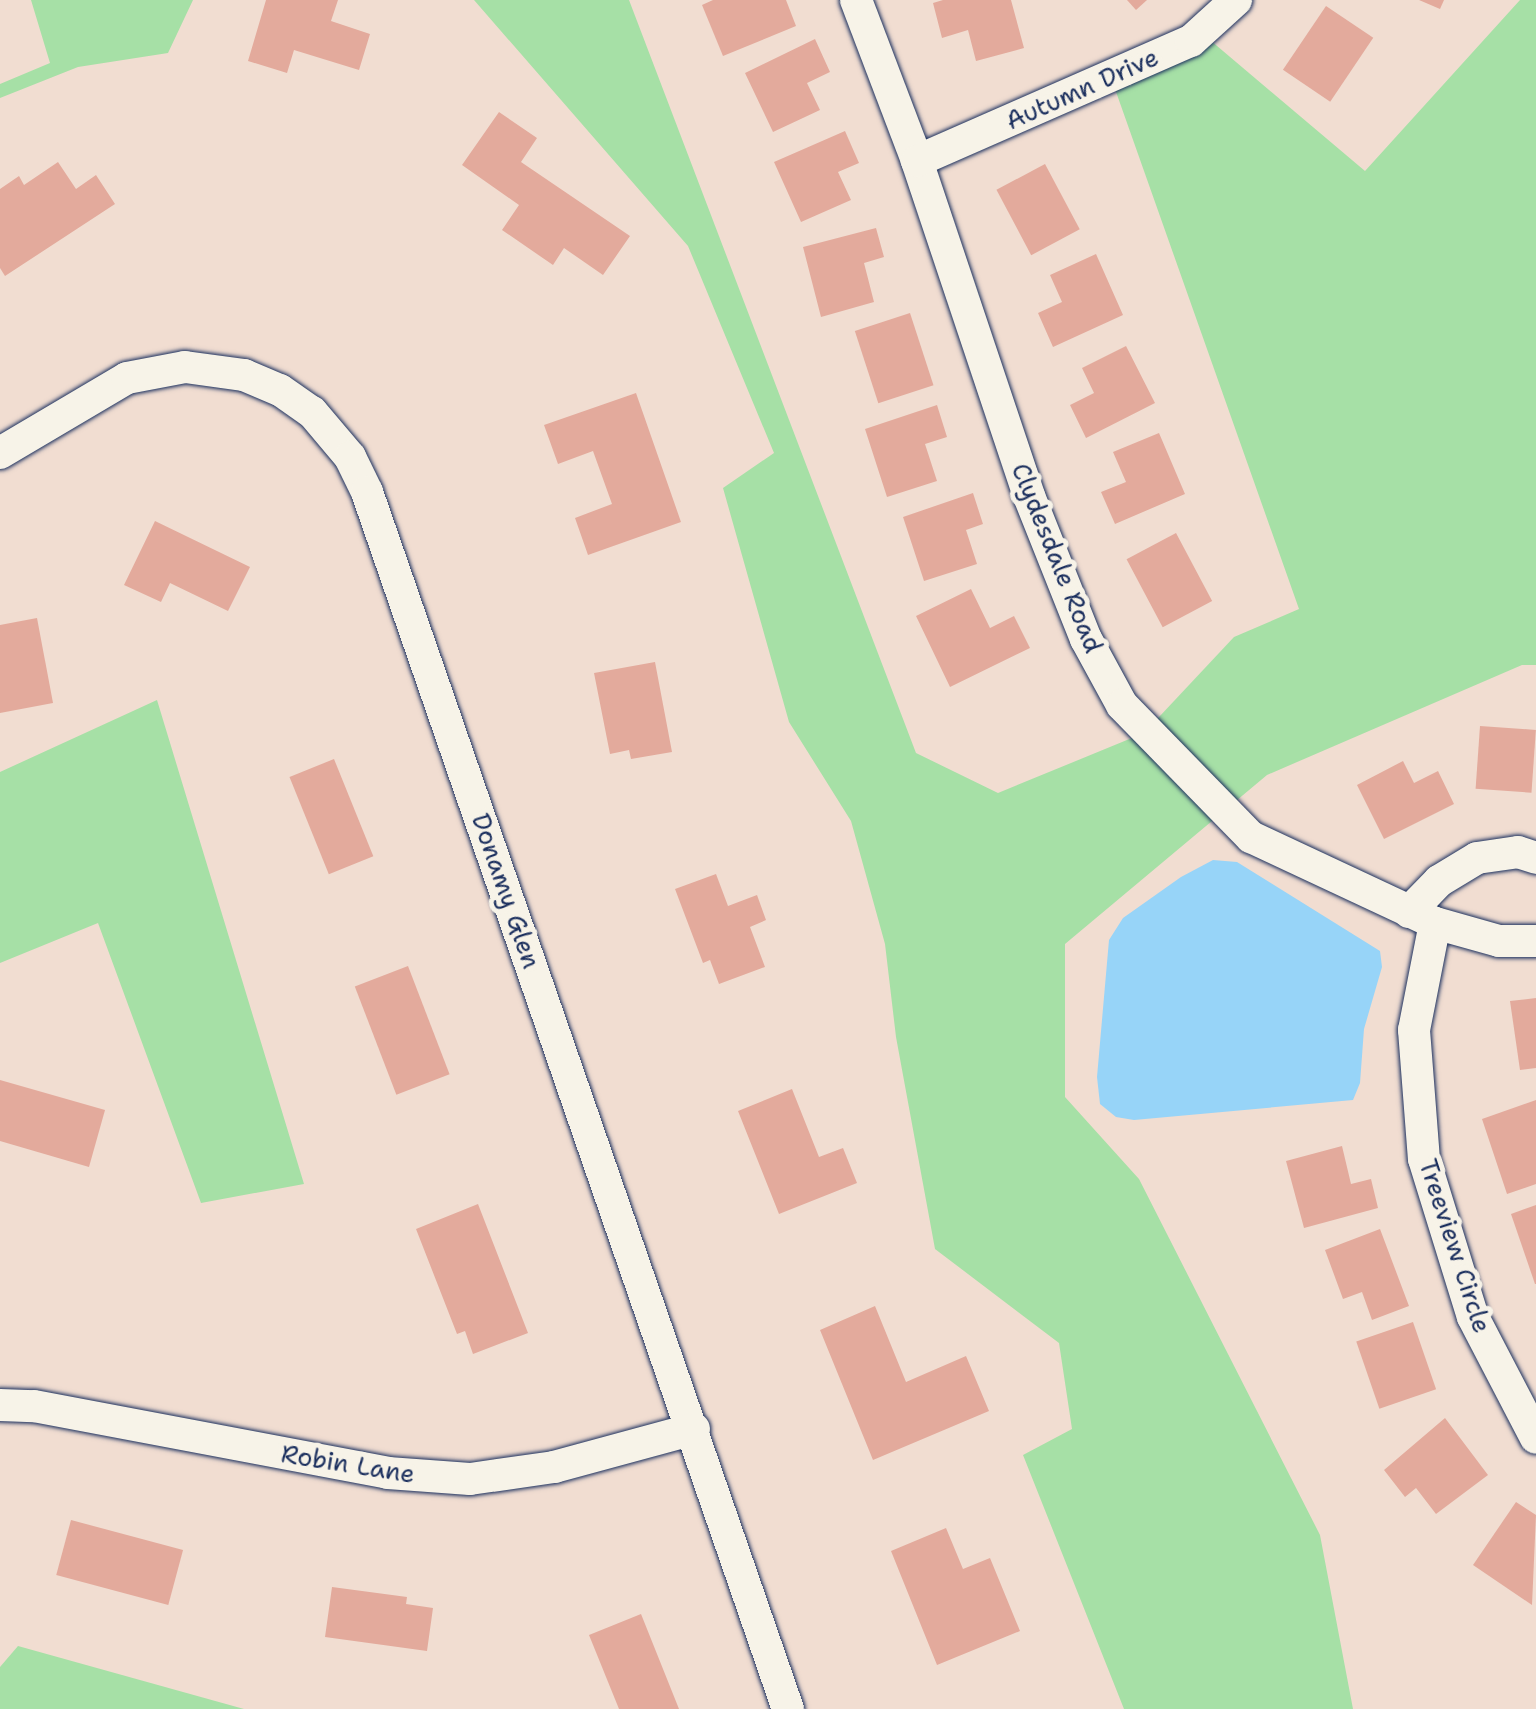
<!DOCTYPE html>
<style>
body{margin:0}
#map{position:relative;width:1536px;height:1709px;overflow:hidden;background:#f1ddd1;font-family:"Shantell Sans",sans-serif}
div>[style]{position:absolute}
.green>*{inset:0;background:#a6e0a6}
.water>*{inset:0;background:#97d4f8}
.building>*{inset:0;background:#e3aa9c;transform-origin:0 0}
.roads{filter:drop-shadow(0 0 2px #1b2f5e) drop-shadow(0 0 2px #1b2f5e)}
.minor>*{height:32px;margin:-16px;padding:0 16px;transform-origin:16px;border-radius:16px;background:#f7f3e8}
span{translate:-50% -50%;white-space:nowrap;text-align:center;line-height:1.15;-webkit-text-stroke:10px #f7f3e8;paint-order:stroke}
.street-label{font-size:25px;color:#1b2f5e}
</style>
<div id="map">
<div class="green">
<i style="clip-path:polygon(31px 0,193px 0,168px 53px,78px 67px,0 98px,0 84px,50px 63px)"></i>
<i style="clip-path:polygon(474px 0,629px 0,916px 753px,998px 793px,1144px 733px,1234px 637px,1299px 609px,1115px 89px,1210px 40px,1365px 171px,1520px 0,1536px 0,1536px 665px,1522px 665px,1267px 775px,1065px 944px,1065px 1097px,1139px 1179px,1320px 1535px,1353px 1709px,1124px 1709px,1023px 1455px,1072px 1429px,1059px 1343px,935px 1249px,896px 1037px,885px 944px,851px 821px,789px 722px,723px 488px,774px 453px,688px 246px)"></i>
<i style="clip-path:polygon(157px 700px,304px 1184px,201px 1203px,98px 923px,0 963px,0 772px)"></i>
<i style="clip-path:polygon(18px 1646px,244px 1709px,0 1709px,0 1667px)"></i>
</div>
<div class="water">
<i style="clip-path:polygon(1213px 860px,1237px 862px,1380px 951px,1382px 967px,1364px 1029px,1360px 1083px,1353px 1100px,1134px 1120px,1116px 1117px,1100px 1104px,1097px 1077px,1109px 940px,1123px 918px,1181px 877px)"></i>
</div>
<div class="building">
<i style="clip-path:polygon(266px 0,338px 0,331px 21px,370px 34px,359px 70px,294px 50px,287px 73px,248px 61px)"></i>
<i style="clip-path:polygon(713px 0,786px 0,796px 26px,723px 56px,702px 5px)"></i>
<i style="clip-path:polygon(943px 0,1011px 0,1024px 48px,976px 61px,968px 30px,942px 38px,933px 3px)"></i>
<i style="clip-path:polygon(1127px 0,1147px 0,1136px 10px)"></i>
<i style="clip-path:polygon(1419px 0,1444px 0,1440px 9px)"></i>
<i style="left:1326px;top:6px;width:57px;height:77px;rotate:34deg"></i>
<i style="clip-path:polygon(815px 39px,830px 72px,807px 83px,820px 110px,773px 132px,745px 73px)"></i>
<i style="clip-path:polygon(499px 112px,537px 138px,521px 162px,630px 236px,603px 275px,564px 248px,553px 265px,502px 230px,519px 205px,462px 165px)"></i>
<i style="clip-path:polygon(845px 131px,859px 163px,838px 172px,851px 200px,801px 222px,774px 162px)"></i>
<i style="clip-path:polygon(58px 162px,76px 189px,96px 175px,115px 204px,5px 276px,0 268px,0 189px,19px 176px,24px 185px)"></i>
<i style="left:1045px;top:164px;width:74px;height:55px;rotate:62deg"></i>
<i style="clip-path:polygon(876px 228px,884px 257px,864px 263px,874px 302px,821px 317px,803px 247px)"></i>
<i style="clip-path:polygon(1096px 254px,1123px 315px,1053px 347px,1038px 313px,1062px 302px,1050px 275px)"></i>
<i style="left:910px;top:313px;width:76px;height:58px;rotate:72deg"></i>
<i style="clip-path:polygon(1126px 346px,1155px 403px,1086px 438px,1070px 405px,1094px 393px,1082px 368px)"></i>
<i style="clip-path:polygon(636px 393px,681px 522px,588px 555px,575px 518px,612px 504px,593px 451px,558px 464px,544px 425px)"></i>
<i style="clip-path:polygon(937px 405px,947px 437px,925px 444px,937px 481px,887px 497px,865px 429px)"></i>
<i style="clip-path:polygon(1159px 433px,1185px 494px,1115px 524px,1101px 492px,1126px 482px,1113px 452px)"></i>
<i style="clip-path:polygon(973px 493px,983px 524px,966px 530px,977px 564px,924px 581px,903px 517px)"></i>
<i style="clip-path:polygon(155px 521px,250px 567px,228px 611px,170px 583px,161px 602px,124px 585px)"></i>
<i style="left:1176px;top:533px;width:77px;height:56px;rotate:62deg"></i>
<i style="clip-path:polygon(971px 589px,990px 628px,1014px 616px,1030px 648px,950px 687px,916px 616px)"></i>
<i style="clip-path:polygon(37px 618px,53px 703px,0 713px,0 625px)"></i>
<i style="clip-path:polygon(655px 662px,672px 752px,631px 759px,629px 750px,610px 754px,594px 673px)"></i>
<i style="left:1480px;top:726px;width:56px;height:63px;rotate:4deg"></i>
<i style="left:334px;top:759px;width:105px;height:48px;rotate:68deg"></i>
<i style="clip-path:polygon(1403px 761px,1414px 783px,1438px 771px,1454px 804px,1384px 839px,1357px 785px)"></i>
<i style="clip-path:polygon(716px 874px,728px 906px,757px 895px,766px 920px,750px 927px,765px 967px,719px 984px,710px 960px,703px 963px,675px 889px)"></i>
<i style="left:408px;top:966px;width:116px;height:57px;rotate:69deg"></i>
<i style="clip-path:polygon(1536px 998px,1536px 1068px,1520px 1070px,1510px 1001px)"></i>
<i style="clip-path:polygon(0 1080px,105px 1110px,89px 1167px,0 1141px)"></i>
<i style="clip-path:polygon(792px 1089px,819px 1157px,843px 1148px,857px 1183px,779px 1214px,738px 1111px)"></i>
<i style="clip-path:polygon(1536px 1100px,1536px 1184px,1507px 1194px,1482px 1119px)"></i>
<i style="clip-path:polygon(1342px 1146px,1351px 1184px,1371px 1179px,1378px 1208px,1304px 1228px,1286px 1161px)"></i>
<i style="clip-path:polygon(478px 1204px,528px 1333px,473px 1354px,465px 1331px,457px 1334px,416px 1229px)"></i>
<i style="clip-path:polygon(1536px 1205px,1536px 1284px,1535px 1284px,1511px 1214px)"></i>
<i style="clip-path:polygon(1380px 1229px,1409px 1306px,1372px 1320px,1362px 1292px,1343px 1299px,1325px 1250px)"></i>
<i style="clip-path:polygon(875px 1306px,906px 1382px,966px 1356px,989px 1411px,873px 1460px,820px 1330px)"></i>
<i style="left:1413px;top:1322px;width:71px;height:60px;rotate:71deg"></i>
<i style="clip-path:polygon(1445px 1418px,1488px 1475px,1436px 1514px,1416px 1488px,1405px 1497px,1384px 1470px)"></i>
<i style="clip-path:polygon(1516px 1502px,1536px 1515px,1532px 1605px,1473px 1565px)"></i>
<i style="left:71px;top:1520px;width:116px;height:57px;rotate:15deg"></i>
<i style="clip-path:polygon(946px 1528px,963px 1569px,990px 1558px,1020px 1631px,937px 1665px,891px 1551px)"></i>
<i style="clip-path:polygon(332px 1587px,407px 1597px,406px 1604px,433px 1608px,427px 1651px,325px 1637px)"></i>
<i style="clip-path:polygon(641px 1614px,679px 1709px,619px 1709px,589px 1635px)"></i>
</div>
<div class="roads">
<div class="minor">
<i style="left:856px;top:0;width:172px;rotate:69.2deg"></i>
<i style="left:917px;top:161px;width:353px;rotate:71.5deg"></i>
<i style="left:1029px;top:496px;width:154px;rotate:68.3deg"></i>
<i style="left:1086px;top:639px;width:75px;rotate:61.4deg"></i>
<i style="left:1122px;top:705px;width:185px;rotate:45.7deg"></i>
<i style="left:1251px;top:837px;width:203px;rotate:25.1deg"></i>
<i style="left:1435px;top:923px;width:66px;rotate:15.7deg"></i>
<i style="left:1499px;top:941px;width:37px"></i>
<i style="left:917px;top:161px;width:299px;rotate:-23.7deg"></i>
<i style="left:1191px;top:41px;width:61px;rotate:-42.3deg"></i>
<i style="left:0;top:453px;width:147px;rotate:-30.6deg"></i>
<i style="left:127px;top:378px;width:59px;rotate:-10.7deg"></i>
<i style="left:185px;top:367px;width:60px;rotate:7.7deg"></i>
<i style="left:244px;top:375px;width:39px;rotate:23deg"></i>
<i style="left:280px;top:390px;width:39px;rotate:35deg"></i>
<i style="left:312px;top:412px;width:59px;rotate:49.8deg"></i>
<i style="left:350px;top:457px;width:39px;rotate:64deg"></i>
<i style="left:367px;top:492px;width:1288px;rotate:70.92deg"></i>
<i style="left:1409px;top:912px;width:43px;rotate:-45.9deg"></i>
<i style="left:1439px;top:881px;width:44px;rotate:-31.2deg"></i>
<i style="left:1477px;top:858px;width:41px;rotate:-8.3deg"></i>
<i style="left:1518px;top:852px;width:19px;rotate:18deg"></i>
<i style="left:1435px;top:923px;width:109px;rotate:101.1deg"></i>
<i style="left:1414px;top:1030px;width:129px;rotate:85.6deg"></i>
<i style="left:1424px;top:1159px;width:165px;rotate:72.8deg"></i>
<i style="left:1473px;top:1317px;width:136px;rotate:62.5deg"></i>
<i style="left:0;top:1405px;width:34px;rotate:2deg"></i>
<i style="left:34px;top:1406px;width:360px;rotate:10.7deg"></i>
<i style="left:388px;top:1473px;width:82px;rotate:4.2deg"></i>
<i style="left:470px;top:1479px;width:85px;rotate:-8.1deg"></i>
<i style="left:554px;top:1467px;width:145px;rotate:-15.2deg"></i>
</div>
</div>
<div class="street-label">
<span style="left:1082px;top:89px;rotate:-24deg">Autumn Drive</span>
<span style="left:1057px;top:558px;rotate:68deg">Clydesdale Road</span>
<span style="left:506px;top:891px;rotate:71deg">Donamy Glen</span>
<span style="left:1455px;top:1246px;rotate:72deg">Treeview Circle</span>
<span style="left:348px;top:1464px;rotate:9deg">Robin Lane</span>
</div>
</div>
